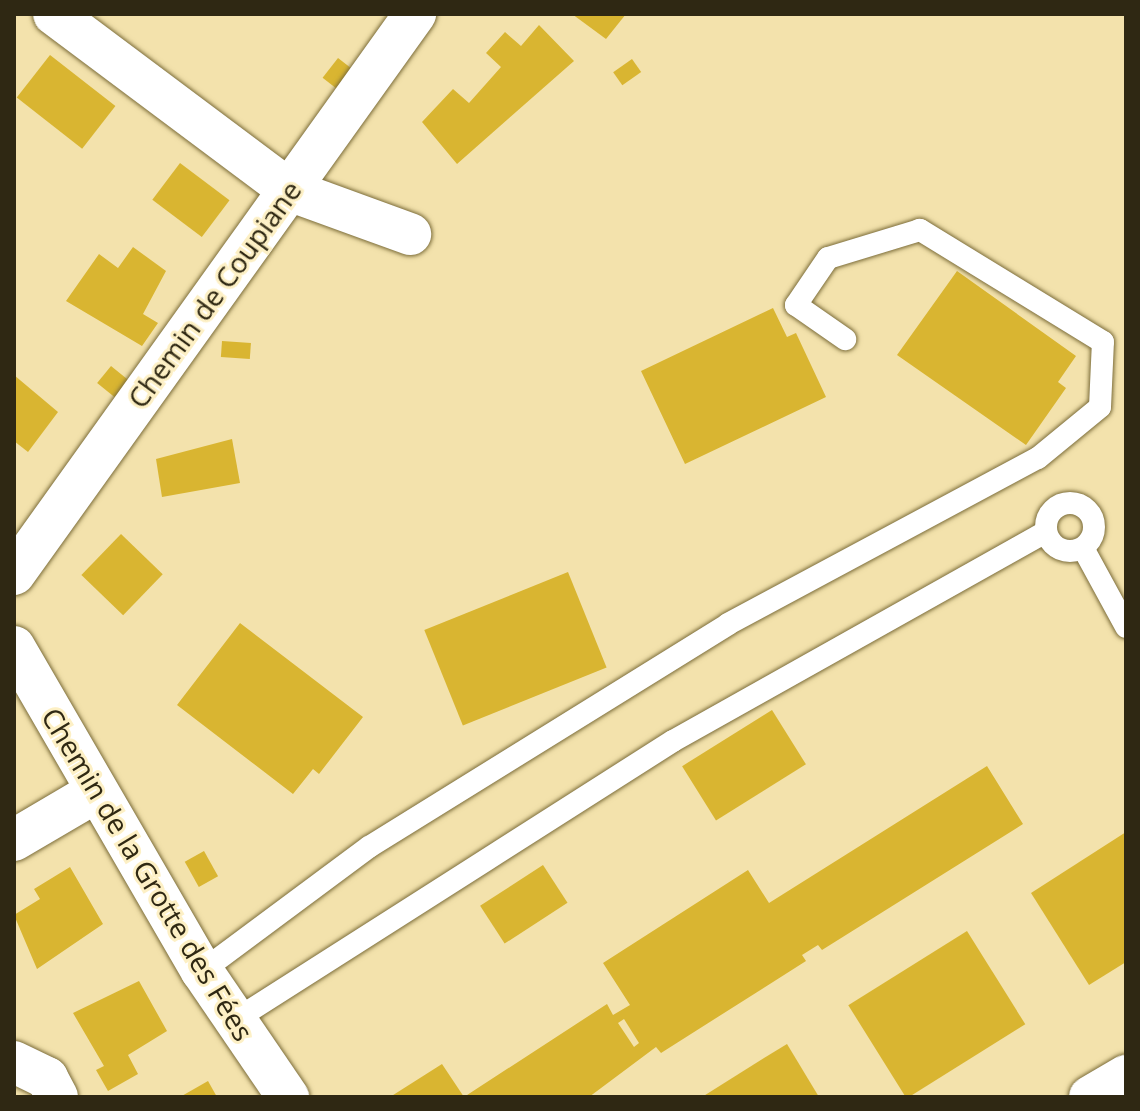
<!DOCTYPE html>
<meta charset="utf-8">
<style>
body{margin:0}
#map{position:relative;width:1140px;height:1111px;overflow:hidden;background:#f3e2ac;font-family:"Open Sans",sans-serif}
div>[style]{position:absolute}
.building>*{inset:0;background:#d9b531;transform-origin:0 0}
.roads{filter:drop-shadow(0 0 2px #7c6d3a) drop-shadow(0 0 2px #7c6d3a)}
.service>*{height:22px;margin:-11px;padding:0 11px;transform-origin:11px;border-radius:11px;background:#fff}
.service>.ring{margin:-11px;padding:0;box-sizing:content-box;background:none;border:22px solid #fff;border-radius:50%}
.minor>*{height:42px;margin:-21px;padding:0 21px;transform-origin:21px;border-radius:21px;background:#fff}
span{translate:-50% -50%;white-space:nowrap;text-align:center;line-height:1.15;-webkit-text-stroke:6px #fdf0c5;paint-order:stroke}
.street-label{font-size:28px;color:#2f2813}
.frame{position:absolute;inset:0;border:16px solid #2f2813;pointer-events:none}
</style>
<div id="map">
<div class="building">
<i style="clip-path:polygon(572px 14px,626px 14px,606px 39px)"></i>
<i style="clip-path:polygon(539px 25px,574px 61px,457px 164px,422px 122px,453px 89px,469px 103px,501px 67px,486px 53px,505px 32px,521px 46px)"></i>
<i style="left:50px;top:55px;width:83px;height:54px;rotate:38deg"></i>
<i style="left:338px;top:58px;width:24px;height:25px;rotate:38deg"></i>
<i style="left:632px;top:59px;width:16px;height:23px;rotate:55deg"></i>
<i style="left:180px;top:163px;width:62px;height:46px;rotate:37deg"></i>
<i style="clip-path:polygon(133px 247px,166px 271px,143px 314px,158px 323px,142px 346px,66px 301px,99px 254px,118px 268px)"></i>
<i style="clip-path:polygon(957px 271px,1076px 356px,1058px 382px,1066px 388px,1026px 445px,897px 355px)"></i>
<i style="clip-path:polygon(773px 308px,787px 337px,796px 333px,826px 397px,685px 464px,641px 371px)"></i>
<i style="left:222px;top:341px;width:29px;height:16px;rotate:4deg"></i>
<i style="left:111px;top:366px;width:27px;height:22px;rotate:39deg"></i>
<i style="clip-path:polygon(14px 375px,58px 412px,28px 452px,14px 441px)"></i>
<i style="clip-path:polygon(232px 439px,240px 483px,162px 497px,156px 459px)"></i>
<i style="left:121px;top:534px;width:58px;height:57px;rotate:44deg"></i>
<i style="left:568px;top:572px;width:103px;height:155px;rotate:68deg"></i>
<i style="clip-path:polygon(240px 623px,363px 717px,319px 774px,313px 769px,293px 794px,177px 705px)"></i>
<i style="left:772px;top:710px;width:64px;height:106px;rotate:58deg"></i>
<i style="clip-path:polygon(evenodd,987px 766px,1023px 824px,822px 950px,818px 945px,802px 955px,806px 961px,661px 1053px,656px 1047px,589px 1097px,390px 1097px,442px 1064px,464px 1097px,607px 1004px,613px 1015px,630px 1005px,603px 963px,748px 870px,769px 903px,987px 766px,624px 1019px,639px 1043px,634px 1047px,618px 1023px,624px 1019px)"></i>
<i style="clip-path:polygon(1126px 832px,1126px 962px,1089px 985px,1031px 893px)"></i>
<i style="left:204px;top:851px;width:29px;height:22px;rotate:61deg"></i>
<i style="left:543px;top:865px;width:45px;height:75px;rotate:57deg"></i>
<i style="clip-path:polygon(70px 867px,103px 924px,37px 969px,14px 915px,40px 899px,34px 889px)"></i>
<i style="left:967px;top:931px;width:110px;height:140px;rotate:58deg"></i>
<i style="clip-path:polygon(139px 981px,167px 1031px,128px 1055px,138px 1074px,108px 1091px,96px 1070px,104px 1066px,73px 1013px)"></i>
<i style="clip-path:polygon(787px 1044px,819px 1097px,702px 1097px,764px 1058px)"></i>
<i style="clip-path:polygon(208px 1081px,217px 1097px,180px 1097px)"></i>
</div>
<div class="roads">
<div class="service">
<i class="ring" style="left:1046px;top:503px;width:26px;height:26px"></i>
<i style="left:1083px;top:548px;width:90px;rotate:61.4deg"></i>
<i style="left:202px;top:971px;width:208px;rotate:-36.6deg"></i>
<i style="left:369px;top:847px;width:423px;rotate:-31.8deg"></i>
<i style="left:728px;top:624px;width:352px;rotate:-28.2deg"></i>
<i style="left:1038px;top:458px;width:80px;rotate:-39.4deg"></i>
<i style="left:1100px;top:407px;width:65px;rotate:-87.4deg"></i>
<i style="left:1103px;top:342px;width:215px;rotate:-148.5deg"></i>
<i style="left:920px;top:230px;width:96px;rotate:163.1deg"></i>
<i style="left:828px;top:258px;width:57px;rotate:124.2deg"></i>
<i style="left:796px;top:305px;width:60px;rotate:34.8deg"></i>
<i style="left:235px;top:1020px;width:519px;rotate:-32.5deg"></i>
<i style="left:673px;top:741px;width:428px;rotate:-29.3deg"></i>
</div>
<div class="minor">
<i style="left:54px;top:14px;width:294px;rotate:36.8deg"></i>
<i style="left:289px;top:190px;width:129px;rotate:20deg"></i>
<i style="left:14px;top:574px;width:689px;rotate:-54.39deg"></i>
<i style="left:14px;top:647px;width:375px;rotate:59.9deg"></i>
<i style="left:202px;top:971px;width:153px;rotate:55.7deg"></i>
<i style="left:14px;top:840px;width:93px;rotate:-30.4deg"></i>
<i style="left:14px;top:1062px;width:37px;rotate:26deg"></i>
<i style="left:47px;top:1078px;width:21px;rotate:62deg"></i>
<i style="left:1090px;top:1097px;width:42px;rotate:-30.3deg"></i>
</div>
</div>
<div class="street-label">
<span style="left:214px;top:294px;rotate:-54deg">Chemin de Coupiane</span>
<span style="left:148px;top:874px;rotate:59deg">Chemin de la Grotte des Fées</span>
</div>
<div class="frame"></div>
</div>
